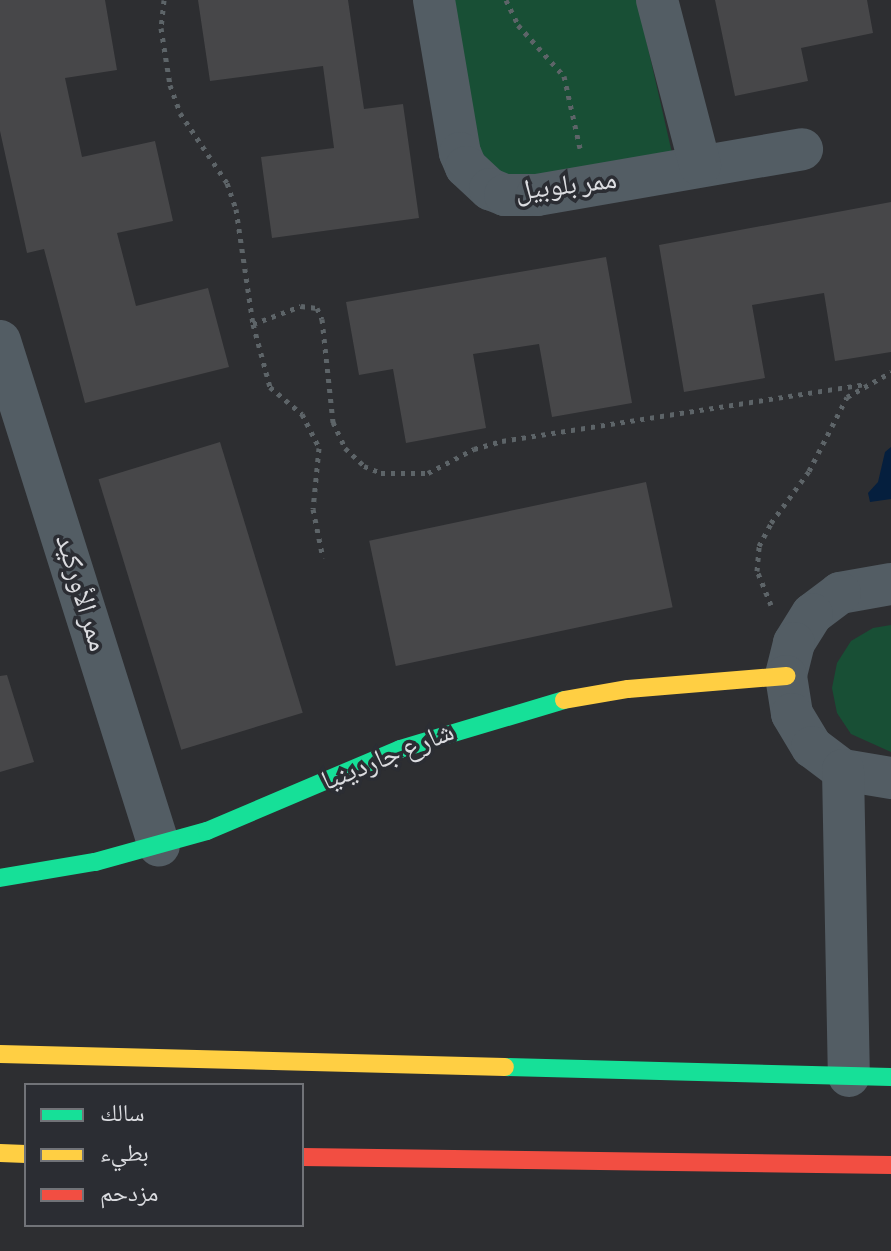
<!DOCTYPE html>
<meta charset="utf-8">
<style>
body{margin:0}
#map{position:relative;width:891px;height:1251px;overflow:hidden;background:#2d2e31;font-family:"Alegreya Sans","Noto Naskh Arabic",sans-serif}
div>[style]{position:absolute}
.green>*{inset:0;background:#184f35}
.water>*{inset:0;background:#051f3e}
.building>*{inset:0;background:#474749;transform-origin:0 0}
.path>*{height:5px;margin-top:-2.5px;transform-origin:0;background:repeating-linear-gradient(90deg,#5d6468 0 4px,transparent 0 10px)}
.street>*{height:42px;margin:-21px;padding:0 21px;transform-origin:21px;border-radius:21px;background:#535d64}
.fast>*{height:18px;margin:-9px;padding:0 9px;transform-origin:9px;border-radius:9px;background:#16e098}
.slow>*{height:18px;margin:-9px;padding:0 9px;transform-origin:9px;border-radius:9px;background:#ffcf43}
.jam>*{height:18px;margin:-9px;padding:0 9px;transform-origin:9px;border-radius:9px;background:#f24e42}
span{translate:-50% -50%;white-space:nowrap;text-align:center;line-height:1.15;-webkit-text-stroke:7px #2b2d33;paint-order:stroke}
.street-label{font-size:28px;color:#dbdce0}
.legend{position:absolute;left:24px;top:1083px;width:280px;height:144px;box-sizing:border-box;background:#2b2d33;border:2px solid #717378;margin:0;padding:10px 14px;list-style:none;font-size:24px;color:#dbdce0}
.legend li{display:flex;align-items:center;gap:16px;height:40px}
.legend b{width:40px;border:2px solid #717378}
</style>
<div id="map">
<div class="green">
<i style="clip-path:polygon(450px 0,637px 0,672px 153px,514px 182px,480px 157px)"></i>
<i style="clip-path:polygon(891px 625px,891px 752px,851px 734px,837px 713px,832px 688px,837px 663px,851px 641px,873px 628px)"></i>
</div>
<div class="water">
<i style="clip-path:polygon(891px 447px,891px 499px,870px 502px,868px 493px,878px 482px,885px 452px)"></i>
</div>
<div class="building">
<i style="clip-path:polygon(0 0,105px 0,117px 70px,65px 78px,82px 157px,155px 141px,173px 221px,117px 233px,136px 306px,208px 288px,229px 367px,85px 403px,44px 249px,27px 253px,0 131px)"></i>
<i style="clip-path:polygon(198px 0,348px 0,364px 109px,403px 104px,419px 218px,272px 238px,261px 157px,334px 148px,323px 66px,210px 81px)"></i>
<i style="clip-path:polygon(715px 0,867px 0,873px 33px,801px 48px,808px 81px,735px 96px)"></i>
<i style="clip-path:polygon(891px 202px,891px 352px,835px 361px,824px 293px,752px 305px,765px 378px,684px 392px,659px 245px)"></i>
<i style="clip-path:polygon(606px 257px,632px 403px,552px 417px,539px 344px,473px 354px,486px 428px,406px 443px,393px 369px,359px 375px,346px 302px)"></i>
<i style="left:220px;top:442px;width:283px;height:127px;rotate:73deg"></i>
<i style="left:646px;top:482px;width:128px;height:283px;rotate:78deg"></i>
<i style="clip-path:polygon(7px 675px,34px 762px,0 772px,0 676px)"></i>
</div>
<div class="path">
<i style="left:164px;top:0;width:28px;rotate:96deg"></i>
<i style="left:161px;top:28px;width:58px;rotate:81deg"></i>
<i style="left:170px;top:85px;width:30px;rotate:70deg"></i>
<i style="left:180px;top:113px;width:84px;rotate:56.1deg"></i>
<i style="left:227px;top:183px;width:28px;rotate:71deg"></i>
<i style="left:236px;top:209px;width:116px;rotate:81.6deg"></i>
<i style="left:253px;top:324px;width:65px;rotate:74.9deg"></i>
<i style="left:270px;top:387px;width:42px;rotate:40.2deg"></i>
<i style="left:302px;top:414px;width:38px;rotate:63deg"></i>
<i style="left:319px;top:448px;width:61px;rotate:95.6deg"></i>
<i style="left:313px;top:509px;width:50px;rotate:78.5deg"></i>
<i style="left:506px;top:0;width:28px;rotate:64deg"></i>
<i style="left:518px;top:25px;width:69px;rotate:48deg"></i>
<i style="left:564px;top:76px;width:74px;rotate:77.5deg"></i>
<i style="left:253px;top:324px;width:51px;rotate:-20.6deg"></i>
<i style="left:301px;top:306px;width:16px;rotate:7deg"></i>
<i style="left:317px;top:308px;width:12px;rotate:66deg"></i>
<i style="left:322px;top:319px;width:104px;rotate:83.9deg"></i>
<i style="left:333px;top:422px;width:29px;rotate:65deg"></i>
<i style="left:345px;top:448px;width:26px;rotate:43deg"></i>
<i style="left:364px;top:466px;width:18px;rotate:22deg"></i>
<i style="left:381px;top:473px;width:47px"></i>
<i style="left:428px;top:473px;width:52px;rotate:-27.6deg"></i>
<i style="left:474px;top:449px;width:29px;rotate:-16deg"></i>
<i style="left:502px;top:441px;width:366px;rotate:-8.9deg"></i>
<i style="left:771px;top:605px;width:37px;rotate:-112deg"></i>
<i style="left:757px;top:571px;width:25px;rotate:-85deg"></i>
<i style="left:759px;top:546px;width:26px;rotate:-62deg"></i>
<i style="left:771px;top:523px;width:64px;rotate:-53.8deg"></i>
<i style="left:809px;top:471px;width:83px;rotate:-62.8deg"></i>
<i style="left:847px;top:397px;width:51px;rotate:-29.6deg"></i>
</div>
<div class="street">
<i style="left:434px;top:0;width:155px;rotate:80.4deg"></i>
<i style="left:460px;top:153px;width:15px;rotate:67deg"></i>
<i style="left:466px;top:167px;width:33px;rotate:43deg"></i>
<i style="left:490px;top:189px;width:16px;rotate:22deg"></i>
<i style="left:505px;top:195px;width:32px"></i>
<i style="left:537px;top:195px;width:269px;rotate:-9.8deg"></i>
<i style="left:657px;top:0;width:171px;rotate:75.4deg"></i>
<i style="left:0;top:341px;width:529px;rotate:72.52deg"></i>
<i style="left:891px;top:584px;width:52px;rotate:170deg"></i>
<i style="left:840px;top:593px;width:35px;rotate:143deg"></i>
<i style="left:812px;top:614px;width:34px;rotate:122deg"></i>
<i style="left:794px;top:643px;width:34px;rotate:104deg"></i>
<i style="left:786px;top:676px;width:38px;rotate:81deg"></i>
<i style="left:792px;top:714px;width:39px;rotate:59deg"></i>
<i style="left:812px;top:747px;width:39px;rotate:37deg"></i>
<i style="left:843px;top:770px;width:49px;rotate:9.5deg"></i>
<i style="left:843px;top:770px;width:306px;rotate:88.9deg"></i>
</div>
<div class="fast">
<i style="left:0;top:878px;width:96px;rotate:-9.6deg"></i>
<i style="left:95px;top:862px;width:116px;rotate:-15.5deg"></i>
<i style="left:207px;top:831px;width:210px;rotate:-23deg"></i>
<i style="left:400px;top:749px;width:171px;rotate:-16.6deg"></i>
<i style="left:505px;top:1067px;width:386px;rotate:1.5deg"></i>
</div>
<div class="slow">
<i style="left:564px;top:700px;width:65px;rotate:-9.8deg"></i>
<i style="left:628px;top:689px;width:159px;rotate:-4.7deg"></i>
<i style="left:0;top:1054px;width:505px;rotate:1.47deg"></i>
<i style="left:0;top:1153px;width:26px;rotate:2deg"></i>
</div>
<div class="jam">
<i style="left:302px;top:1157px;width:589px;rotate:0.78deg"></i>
</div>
<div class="street-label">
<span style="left:566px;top:186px;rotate:-7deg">ممر بلوبيل</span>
<span style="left:81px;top:593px;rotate:73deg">ممر الأوركيد</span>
<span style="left:388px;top:757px;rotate:-22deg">شارع جاردينيا</span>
</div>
<ul class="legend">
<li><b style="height:10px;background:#16e098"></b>سالك</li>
<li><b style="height:10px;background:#ffcf43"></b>بطيء</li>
<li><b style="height:10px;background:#f24e42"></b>مزدحم</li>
</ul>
</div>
